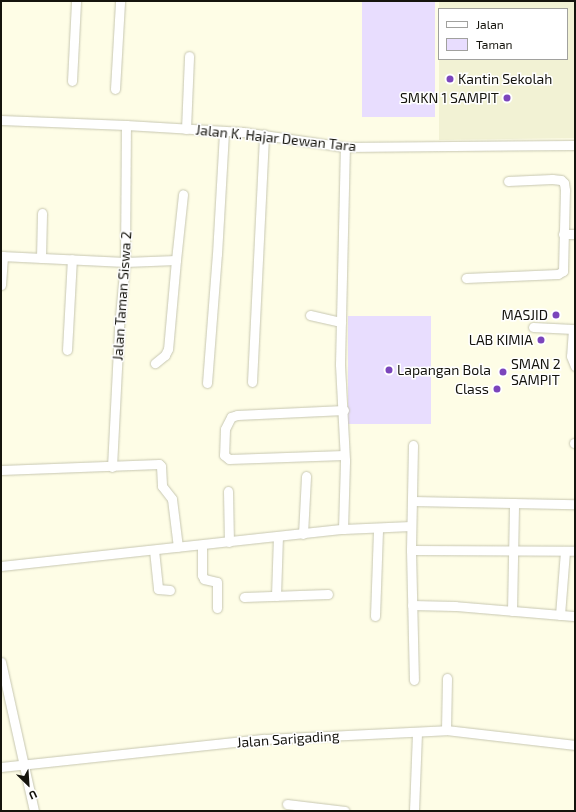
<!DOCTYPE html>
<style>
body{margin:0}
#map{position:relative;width:576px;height:812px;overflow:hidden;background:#fefde6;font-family:"Exo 2",sans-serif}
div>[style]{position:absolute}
.built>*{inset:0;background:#f2f2d4}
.green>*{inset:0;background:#e8ddfe;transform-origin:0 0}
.roads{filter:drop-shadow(0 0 1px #c7c7b1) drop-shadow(0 0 1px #c7c7b1)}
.minor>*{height:9px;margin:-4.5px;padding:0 4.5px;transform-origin:4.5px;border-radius:4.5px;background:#fff}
.dots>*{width:11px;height:11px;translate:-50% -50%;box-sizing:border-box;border:2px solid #fff;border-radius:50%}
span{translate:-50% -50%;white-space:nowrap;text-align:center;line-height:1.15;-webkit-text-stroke:3px #fff;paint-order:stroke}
.poi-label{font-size:14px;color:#15140d}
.left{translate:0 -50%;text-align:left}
.right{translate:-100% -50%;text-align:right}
.street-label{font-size:14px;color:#15140d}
.frame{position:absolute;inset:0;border:2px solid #15140d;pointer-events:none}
.legend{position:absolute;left:438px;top:8px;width:130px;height:52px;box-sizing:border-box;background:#fff;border:1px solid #a1a19e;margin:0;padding:5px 7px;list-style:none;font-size:12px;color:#15140d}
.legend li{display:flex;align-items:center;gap:8px;height:20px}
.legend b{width:20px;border:1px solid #a1a19e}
.north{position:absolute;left:8px;top:764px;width:40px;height:40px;-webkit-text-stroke:3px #fff;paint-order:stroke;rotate:155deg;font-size:11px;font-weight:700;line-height:16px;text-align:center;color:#15140d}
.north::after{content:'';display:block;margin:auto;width:14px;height:18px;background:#15140d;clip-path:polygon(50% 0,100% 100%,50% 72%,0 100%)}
</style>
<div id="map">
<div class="built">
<i style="clip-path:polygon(evenodd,439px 1px,575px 1px,575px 138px,439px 140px,439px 1px,439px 9px,567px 9px,567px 59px,439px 59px,439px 9px)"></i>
</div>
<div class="green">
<i style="left:362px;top:1px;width:73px;height:116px"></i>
<i style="left:348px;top:316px;width:83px;height:108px"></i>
</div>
<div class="roads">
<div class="minor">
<i style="left:72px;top:81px;width:80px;rotate:-87.1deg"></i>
<i style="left:115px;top:89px;width:88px;rotate:-86.7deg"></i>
<i style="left:1px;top:120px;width:125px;rotate:2.3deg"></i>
<i style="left:126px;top:125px;width:117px;rotate:3.4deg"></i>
<i style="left:243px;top:132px;width:103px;rotate:8.4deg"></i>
<i style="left:345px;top:147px;width:230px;rotate:-0.5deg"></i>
<i style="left:186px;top:129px;width:73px;rotate:-87.6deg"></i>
<i style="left:563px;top:234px;width:12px"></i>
<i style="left:1px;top:256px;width:124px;rotate:2.8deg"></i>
<i style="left:125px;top:262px;width:51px;rotate:-2.2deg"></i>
<i style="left:176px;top:260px;width:89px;rotate:95.1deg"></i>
<i style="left:168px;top:349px;width:7px;rotate:117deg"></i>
<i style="left:165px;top:355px;width:13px;rotate:141deg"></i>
<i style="left:41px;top:258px;width:45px;rotate:-88.7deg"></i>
<i style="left:176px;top:260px;width:66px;rotate:-83.9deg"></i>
<i style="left:466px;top:278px;width:92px;rotate:-2.5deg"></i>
<i style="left:558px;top:274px;width:6px;rotate:-31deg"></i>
<i style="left:563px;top:271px;width:81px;rotate:-88.6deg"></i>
<i style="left:565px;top:190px;width:7px;rotate:-98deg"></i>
<i style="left:564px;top:183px;width:4px;rotate:-135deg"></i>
<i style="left:561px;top:180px;width:9px;rotate:-174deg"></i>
<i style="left:552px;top:179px;width:44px;rotate:177.4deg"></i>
<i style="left:1px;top:285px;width:29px;rotate:-86deg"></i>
<i style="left:310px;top:315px;width:32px;rotate:13deg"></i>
<i style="left:533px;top:327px;width:40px;rotate:2.9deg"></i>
<i style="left:573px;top:329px;width:27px;rotate:94deg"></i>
<i style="left:571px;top:356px;width:11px;rotate:68deg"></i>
<i style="left:67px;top:350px;width:91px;rotate:-86.9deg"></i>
<i style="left:252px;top:382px;width:248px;rotate:-87.2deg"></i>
<i style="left:207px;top:383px;width:129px;rotate:-85.6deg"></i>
<i style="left:217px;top:254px;width:123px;rotate:-86.7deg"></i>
<i style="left:344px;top:410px;width:107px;rotate:177.3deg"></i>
<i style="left:237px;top:415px;width:6px;rotate:162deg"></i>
<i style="left:231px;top:417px;width:13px;rotate:117deg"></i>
<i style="left:225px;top:429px;width:26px;rotate:92deg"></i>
<i style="left:224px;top:455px;width:6px;rotate:39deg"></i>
<i style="left:229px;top:459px;width:115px;rotate:-2deg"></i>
<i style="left:574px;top:443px;width:1px"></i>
<i style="left:413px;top:445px;width:105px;rotate:91.1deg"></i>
<i style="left:411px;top:550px;width:130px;rotate:88.7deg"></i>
<i style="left:112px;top:467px;width:140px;rotate:-87.1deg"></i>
<i style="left:119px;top:327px;width:65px;rotate:-84.7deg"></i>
<i style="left:125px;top:262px;width:137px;rotate:-89.6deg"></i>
<i style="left:1px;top:470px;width:158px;rotate:-2.2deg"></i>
<i style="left:159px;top:464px;width:3px;rotate:45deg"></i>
<i style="left:161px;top:466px;width:20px;rotate:87deg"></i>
<i style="left:162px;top:486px;width:16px;rotate:52deg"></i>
<i style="left:172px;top:499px;width:48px;rotate:82.9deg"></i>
<i style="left:228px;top:491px;width:51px;rotate:88.9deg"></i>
<i style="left:412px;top:501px;width:163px;rotate:1.1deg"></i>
<i style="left:343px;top:529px;width:69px;rotate:-88.3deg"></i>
<i style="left:345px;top:460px;width:96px;rotate:-93deg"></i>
<i style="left:340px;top:364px;width:217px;rotate:-88.7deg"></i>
<i style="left:303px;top:534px;width:58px;rotate:-87deg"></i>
<i style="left:202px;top:545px;width:30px;rotate:90deg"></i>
<i style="left:202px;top:575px;width:4px;rotate:63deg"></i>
<i style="left:204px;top:579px;width:13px;rotate:13deg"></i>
<i style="left:217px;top:582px;width:26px;rotate:90deg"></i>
<i style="left:154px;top:550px;width:39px;rotate:84deg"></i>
<i style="left:158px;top:589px;width:12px;rotate:5deg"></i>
<i style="left:411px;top:550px;width:164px;rotate:0.3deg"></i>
<i style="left:1px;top:566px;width:344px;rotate:-6.2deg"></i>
<i style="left:343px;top:529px;width:68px;rotate:-2.5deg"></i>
<i style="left:276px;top:596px;width:60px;rotate:-88.1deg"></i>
<i style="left:244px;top:597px;width:84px;rotate:-2deg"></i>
<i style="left:412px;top:605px;width:43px;rotate:1.3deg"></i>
<i style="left:455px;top:606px;width:120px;rotate:4.8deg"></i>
<i style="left:512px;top:611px;width:108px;rotate:-88.9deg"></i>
<i style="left:560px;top:615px;width:64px;rotate:-85.5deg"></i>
<i style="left:375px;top:616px;width:88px;rotate:-88deg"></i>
<i style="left:1px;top:662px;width:153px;rotate:77.5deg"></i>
<i style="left:446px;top:730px;width:52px;rotate:-88.9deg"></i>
<i style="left:1px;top:767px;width:265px;rotate:-6.1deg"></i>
<i style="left:265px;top:739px;width:181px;rotate:-2.8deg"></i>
<i style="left:446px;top:730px;width:130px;rotate:6.6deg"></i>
<i style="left:287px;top:804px;width:58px;rotate:6.9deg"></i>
<i style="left:414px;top:811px;width:79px;rotate:-87.8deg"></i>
</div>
</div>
<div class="dots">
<i style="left:450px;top:79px;background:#7b45bc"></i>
<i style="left:507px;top:98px;background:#7b45bc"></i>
<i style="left:556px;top:315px;background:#7b45bc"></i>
<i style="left:541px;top:340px;background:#7b45bc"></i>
<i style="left:389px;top:370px;background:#7b45bc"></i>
<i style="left:503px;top:372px;background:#7b45bc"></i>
<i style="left:497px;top:389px;background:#7b45bc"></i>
</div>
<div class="poi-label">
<span class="left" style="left:458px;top:79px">Kantin Sekolah</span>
<span class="right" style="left:499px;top:98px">SMKN 1 SAMPIT</span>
<span class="right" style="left:548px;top:315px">MASJID</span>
<span class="right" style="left:533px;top:340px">LAB KIMIA</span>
<span class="left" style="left:511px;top:372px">SMAN 2<br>SAMPIT</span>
<span class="left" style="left:397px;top:370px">Lapangan Bola</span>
<span class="right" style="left:489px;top:389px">Class</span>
</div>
<div class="street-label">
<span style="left:276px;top:138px;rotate:6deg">Jalan K. Hajar Dewan Tara</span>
<span style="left:122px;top:296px;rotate:-86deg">Jalan Taman Siswa 2</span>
<span style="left:288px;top:739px;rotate:-4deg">Jalan Sarigading</span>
</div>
<div class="frame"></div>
<ul class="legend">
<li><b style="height:5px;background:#fff"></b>Jalan</li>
<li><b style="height:11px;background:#e8ddfe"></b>Taman</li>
</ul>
<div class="north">U</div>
</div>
